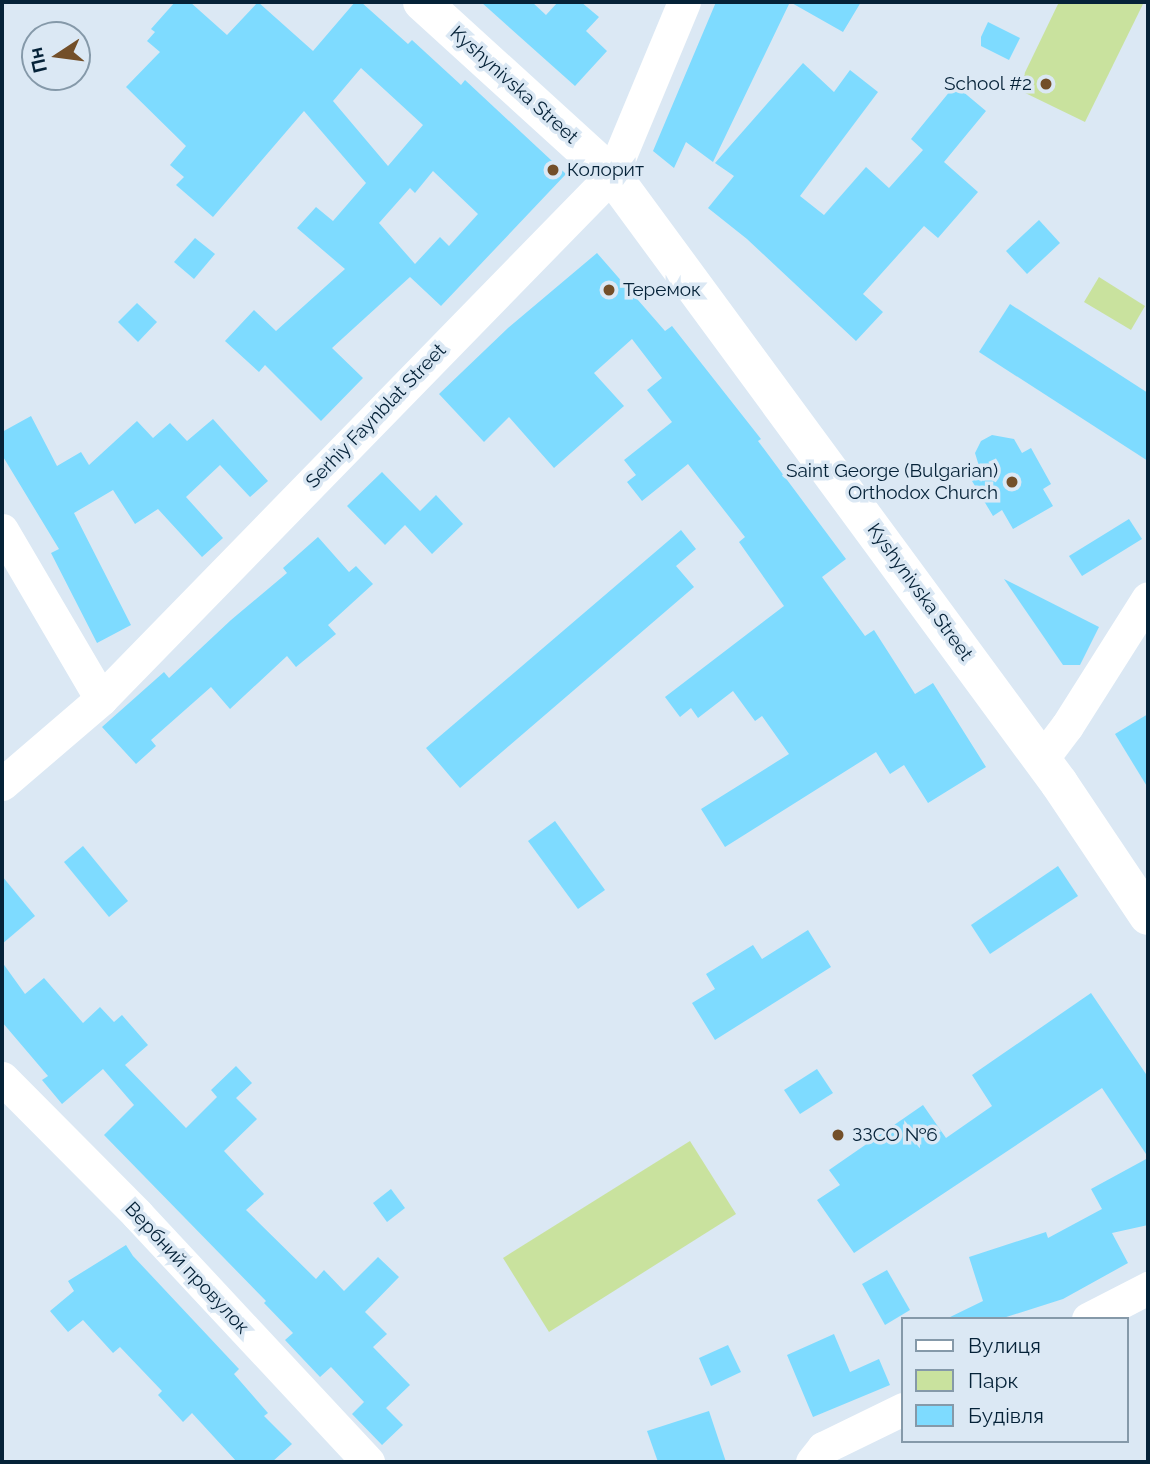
<!DOCTYPE html>
<meta charset="utf-8">
<style>
body{margin:0}
#map{position:relative;width:1150px;height:1464px;overflow:hidden;background:#dbe8f4;font-family:Raleway,sans-serif}
div>[style]{position:absolute}
[style*='--x']{left:calc(var(--x)*1px);top:calc(var(--y)*1px);width:calc(var(--w)*1px);rotate:calc(var(--a)*1deg)}
.green>*{inset:0;background:#c9e29e}
.building>*{inset:0;background:#7edbff}
.minor>*{height:33px;margin:-16.5px;padding:0 16.5px;transform-origin:16.5px;border-radius:16.5px;background:#fff}
.major>*{height:38px;margin:-19px;padding:0 19px;transform-origin:19px;border-radius:19px;background:#fff}
.dots>*{width:19px;height:19px;translate:-50% -50%;box-sizing:border-box;border:4px solid #dbe8f4;border-radius:50%}
span{translate:-50% -50%;white-space:nowrap;text-align:center;line-height:1.15;-webkit-text-stroke:7px #dbe8f4;paint-order:stroke}
.poi-label{font-size:19px;color:#052238}
.right{translate:-100% -50%;text-align:right}
.left{translate:0 -50%;text-align:left}
.street-label{font-size:19px;color:#052238}
.frame{position:absolute;inset:0;border:4px solid #052238;pointer-events:none}
.legend{position:absolute;left:901px;top:1317px;width:228px;height:126px;box-sizing:border-box;background:#dbe8f4;border:2px solid #8599a9;margin:0;padding:9px 12px;list-style:none;font-size:21px;color:#052238}
.legend li{display:flex;align-items:center;gap:14px;height:35px}
.legend b{width:35px;border:2px solid #8599a9}
.north{position:absolute;left:21px;top:21px;width:70px;height:70px;box-sizing:border-box;background:#dbe8f4;border:2px solid #8599a9;border-radius:50%;rotate:257deg;font-size:19px;font-weight:700;line-height:28px;text-align:center;color:#052238}
.north::after{content:'';display:block;margin:auto;width:24px;height:32px;background:#734f29;clip-path:polygon(50% 0,100% 100%,50% 72%,0 100%)}
</style>
<div id="map">
<div class="green">
<div style="clip-path:polygon(1059px 2px,1144px 2px,1085px 122px,1017px 89px)"></div>
<div style="clip-path:polygon(1099px 277px,1145px 306px,1131px 330px,1084px 302px)"></div>
<div style="clip-path:polygon(690px 1141px,736px 1214px,549px 1332px,503px 1258px)"></div>
</div>
<div class="building">
<div style="clip-path:polygon(evenodd,175px 2px,190px 2px,227px 35px,258px 2px,313px 51px,355px 2px,361px 2px,408px 44px,412px 40px,461px 85px,465px 80px,566px 174px,441px 306px,410px 277px,332px 348px,363px 378px,321px 421px,265px 365px,259px 372px,225px 341px,254px 310px,276px 331px,345px 269px,297px 228px,316px 207px,333px 221px,366px 183px,304px 111px,213px 217px,176px 185px,184px 177px,170px 165px,186px 146px,126px 87px,160px 52px,147px 41px,155px 32px,151px 29px,175px 2px,361px 68px,423px 125px,388px 166px,333px 101px,361px 68px,175px 2px,433px 171px,478px 214px,449px 246px,440px 237px,415px 264px,379px 223px,410px 188px,415px 193px,433px 171px)"></div>
<div style="clip-path:polygon(481px 2px,532px 2px,546px 15px,558px 2px,581px 2px,599px 17px,586px 31px,607px 51px,575px 86px)"></div>
<div style="clip-path:polygon(716px 2px,861px 2px,843px 32px,790px 2px,713px 162px,686px 142px,674px 168px,653px 151px)"></div>
<div style="clip-path:polygon(988px 22px,1020px 38px,1009px 60px,981px 46px,981px 37px)"></div>
<div style="clip-path:polygon(803px 63px,834px 92px,850px 70px,878px 92px,800px 196px,824px 215px,866px 167px,889px 188px,923px 150px,911px 139px,955px 85px,986px 111px,944px 162px,978px 192px,938px 238px,924px 226px,863px 294px,883px 312px,856px 341px,747px 239px,708px 208px,734px 176px,715px 163px)"></div>
<div style="clip-path:polygon(1039px 220px,1060px 243px,1027px 274px,1006px 251px)"></div>
<div style="clip-path:polygon(195px 238px,215px 254px,194px 279px,174px 262px)"></div>
<div style="clip-path:polygon(597px 253px,665px 331px,672px 326px,761px 439px,758px 441px,846px 559px,822px 577px,865px 636px,874px 630px,915px 694px,933px 683px,986px 767px,928px 803px,904px 765px,890px 774px,876px 752px,725px 847px,701px 809px,789px 754px,762px 716px,755px 721px,733px 691px,698px 718px,691px 708px,680px 717px,665px 697px,784px 606px,739px 542px,745px 537px,688px 464px,642px 501px,627px 482px,636px 475px,624px 460px,672px 422px,647px 390px,662px 378px,632px 339px,594px 373px,624px 406px,554px 468px,509px 417px,484px 442px,439px 394px,508px 328px)"></div>
<div style="clip-path:polygon(137px 303px,157px 322px,138px 342px,118px 322px)"></div>
<div style="clip-path:polygon(1010px 304px,1148px 393px,1148px 461px,979px 352px)"></div>
<div style="clip-path:polygon(31px 416px,57px 466px,81px 452px,89px 465px,137px 421px,153px 438px,170px 423px,187px 441px,213px 419px,268px 481px,250px 497px,220px 465px,186px 497px,223px 538px,202px 557px,158px 509px,135px 524px,113px 490px,74px 513px,131px 625px,97px 643px,51px 553px,59px 549px,2px 455px,2px 432px)"></div>
<div style="clip-path:polygon(992px 435px,1014px 439px,1022px 453px,1031px 448px,1051px 484px,1043px 489px,1053px 506px,1013px 529px,1002px 510px,993px 516px,972px 481px,982px 476px,975px 453px,981px 441px)"></div>
<div style="clip-path:polygon(382px 472px,420px 511px,436px 495px,463px 524px,432px 554px,405px 525px,385px 545px,347px 506px)"></div>
<div style="clip-path:polygon(1129px 519px,1142px 539px,1082px 576px,1069px 556px)"></div>
<div style="clip-path:polygon(681px 530px,696px 549px,676px 566px,694px 587px,460px 788px,426px 748px)"></div>
<div style="clip-path:polygon(318px 537px,349px 572px,356px 566px,373px 584px,328px 625px,336px 634px,296px 667px,287px 656px,230px 709px,211px 687px,151px 740px,156px 746px,136px 764px,102px 727px,164px 672px,169px 678px,231px 620px,287px 573px,283px 568px)"></div>
<div style="clip-path:polygon(1004px 579px,1099px 627px,1080px 665px,1063px 665px)"></div>
<div style="clip-path:polygon(1148px 714px,1148px 788px,1115px 734px)"></div>
<div style="clip-path:polygon(555px 821px,605px 890px,578px 909px,528px 841px)"></div>
<div style="clip-path:polygon(83px 846px,128px 901px,109px 917px,64px 862px)"></div>
<div style="clip-path:polygon(1058px 866px,1078px 896px,990px 954px,971px 925px)"></div>
<div style="clip-path:polygon(2px 876px,35px 916px,2px 944px)"></div>
<div style="clip-path:polygon(808px 930px,831px 967px,715px 1040px,692px 1003px,715px 989px,706px 974px,753px 945px,762px 959px)"></div>
<div style="clip-path:polygon(2px 962px,25px 994px,44px 978px,83px 1023px,100px 1007px,114px 1022px,122px 1015px,148px 1045px,125px 1065px,186px 1128px,217px 1097px,211px 1090px,236px 1066px,252px 1083px,236px 1098px,257px 1119px,224px 1151px,264px 1194px,246px 1210px,316px 1279px,324px 1270px,344px 1291px,378px 1257px,399px 1277px,365px 1312px,387px 1334px,373px 1347px,410px 1385px,386px 1408px,403px 1425px,382px 1445px,352px 1414px,364px 1402px,331px 1367px,320px 1377px,285px 1340px,293px 1333px,264px 1303px,266px 1301px,104px 1135px,134px 1105px,103px 1069px,62px 1104px,42px 1080px,48px 1076px,2px 1022px)"></div>
<div style="clip-path:polygon(1091px 993px,1148px 1077px,1148px 1157px,1102px 1088px,854px 1253px,817px 1200px,840px 1185px,829px 1170px,923px 1105px,946px 1138px,992px 1106px,972px 1075px)"></div>
<div style="clip-path:polygon(817px 1069px,833px 1093px,800px 1114px,784px 1090px)"></div>
<div style="clip-path:polygon(1148px 1158px,1148px 1225px,1112px 1233px,1128px 1263px,1063px 1299px,1000px 1319px,946px 1319px,983px 1301px,969px 1257px,1046px 1232px,1048px 1238px,1102px 1209px,1091px 1189px)"></div>
<div style="clip-path:polygon(391px 1189px,405px 1208px,387px 1222px,373px 1203px)"></div>
<div style="clip-path:polygon(126px 1245px,133px 1256px,239px 1369px,234px 1374px,268px 1413px,264px 1416px,292px 1444px,272px 1462px,237px 1462px,192px 1413px,183px 1422px,158px 1395px,162px 1391px,120px 1347px,113px 1353px,83px 1320px,68px 1332px,50px 1311px,74px 1291px,68px 1281px)"></div>
<div style="clip-path:polygon(887px 1270px,910px 1310px,885px 1325px,862px 1284px)"></div>
<div style="clip-path:polygon(834px 1334px,850px 1372px,879px 1359px,890px 1385px,813px 1417px,787px 1355px)"></div>
<div style="clip-path:polygon(728px 1345px,741px 1372px,711px 1386px,699px 1358px)"></div>
<div style="clip-path:polygon(709px 1411px,726px 1462px,658px 1462px,647px 1431px)"></div>
</div>
<div class="minor">
<div style="--x:2;--y:530;--w:196;--a:59.6"></div>
<div style="--x:1042;--y:759;--w:41;--a:-52.9"></div>
<div style="--x:1067;--y:726;--w:151;--a:-57.7"></div>
<div style="--x:2;--y:784;--w:130;--a:-40.6"></div>
<div style="--x:101;--y:699;--w:732;--a:-45.72"></div>
<div style="--x:612;--y:175;--w:187;--a:-67.4"></div>
<div style="--x:2;--y:1078;--w:192;--a:45.2"></div>
<div style="--x:137;--y:1214;--w:339;--a:47"></div>
<div style="--x:1088;--y:1319;--w:68;--a:-27.3"></div>
<div style="--x:812;--y:1462;--w:18;--a:-52"></div>
<div style="--x:823;--y:1448;--w:89;--a:-26"></div>
</div>
<div class="major">
<div style="--x:422;--y:2;--w:257;--a:42.3"></div>
<div style="--x:612;--y:175;--w:755;--a:53.68"></div>
<div style="--x:1059;--y:783;--w:160;--a:56.2"></div>
</div>
<div class="dots">
<div style="left:1046px;top:84px;background:#734f29"></div>
<div style="left:553px;top:170px;background:#734f29"></div>
<div style="left:609px;top:290px;background:#734f29"></div>
<div style="left:1012px;top:482px;background:#734f29"></div>
<div style="left:838px;top:1135px;background:#734f29"></div>
</div>
<div class="poi-label">
<span class="right" style="left:1032px;top:84px">School #2</span>
<span class="left" style="left:567px;top:170px">Колорит</span>
<span class="left" style="left:623px;top:290px">Теремок</span>
<span class="right" style="left:998px;top:482px">Saint George (Bulgarian)<br>Orthodox Church</span>
<span class="left" style="left:852px;top:1135px">ЗЗСО №6</span>
</div>
<div class="street-label">
<span style="left:514px;top:85px;rotate:42deg">Kyshynivska Street</span>
<span style="left:376px;top:416px;rotate:-46deg">Serhiy Faynblat Street</span>
<span style="left:920px;top:592px;rotate:54deg">Kyshynivska Street</span>
<span style="left:187px;top:1268px;rotate:47deg">Вербний провулок</span>
</div>
<div class="frame"></div>
<ul class="legend">
<li><b style="height:9px;background:#fff"></b>Вулиця</li>
<li><b style="height:19px;background:#c9e29e"></b>Парк</li>
<li><b style="height:19px;background:#7edbff"></b>Будівля</li>
</ul>
<div class="north">Пн</div>
</div>
